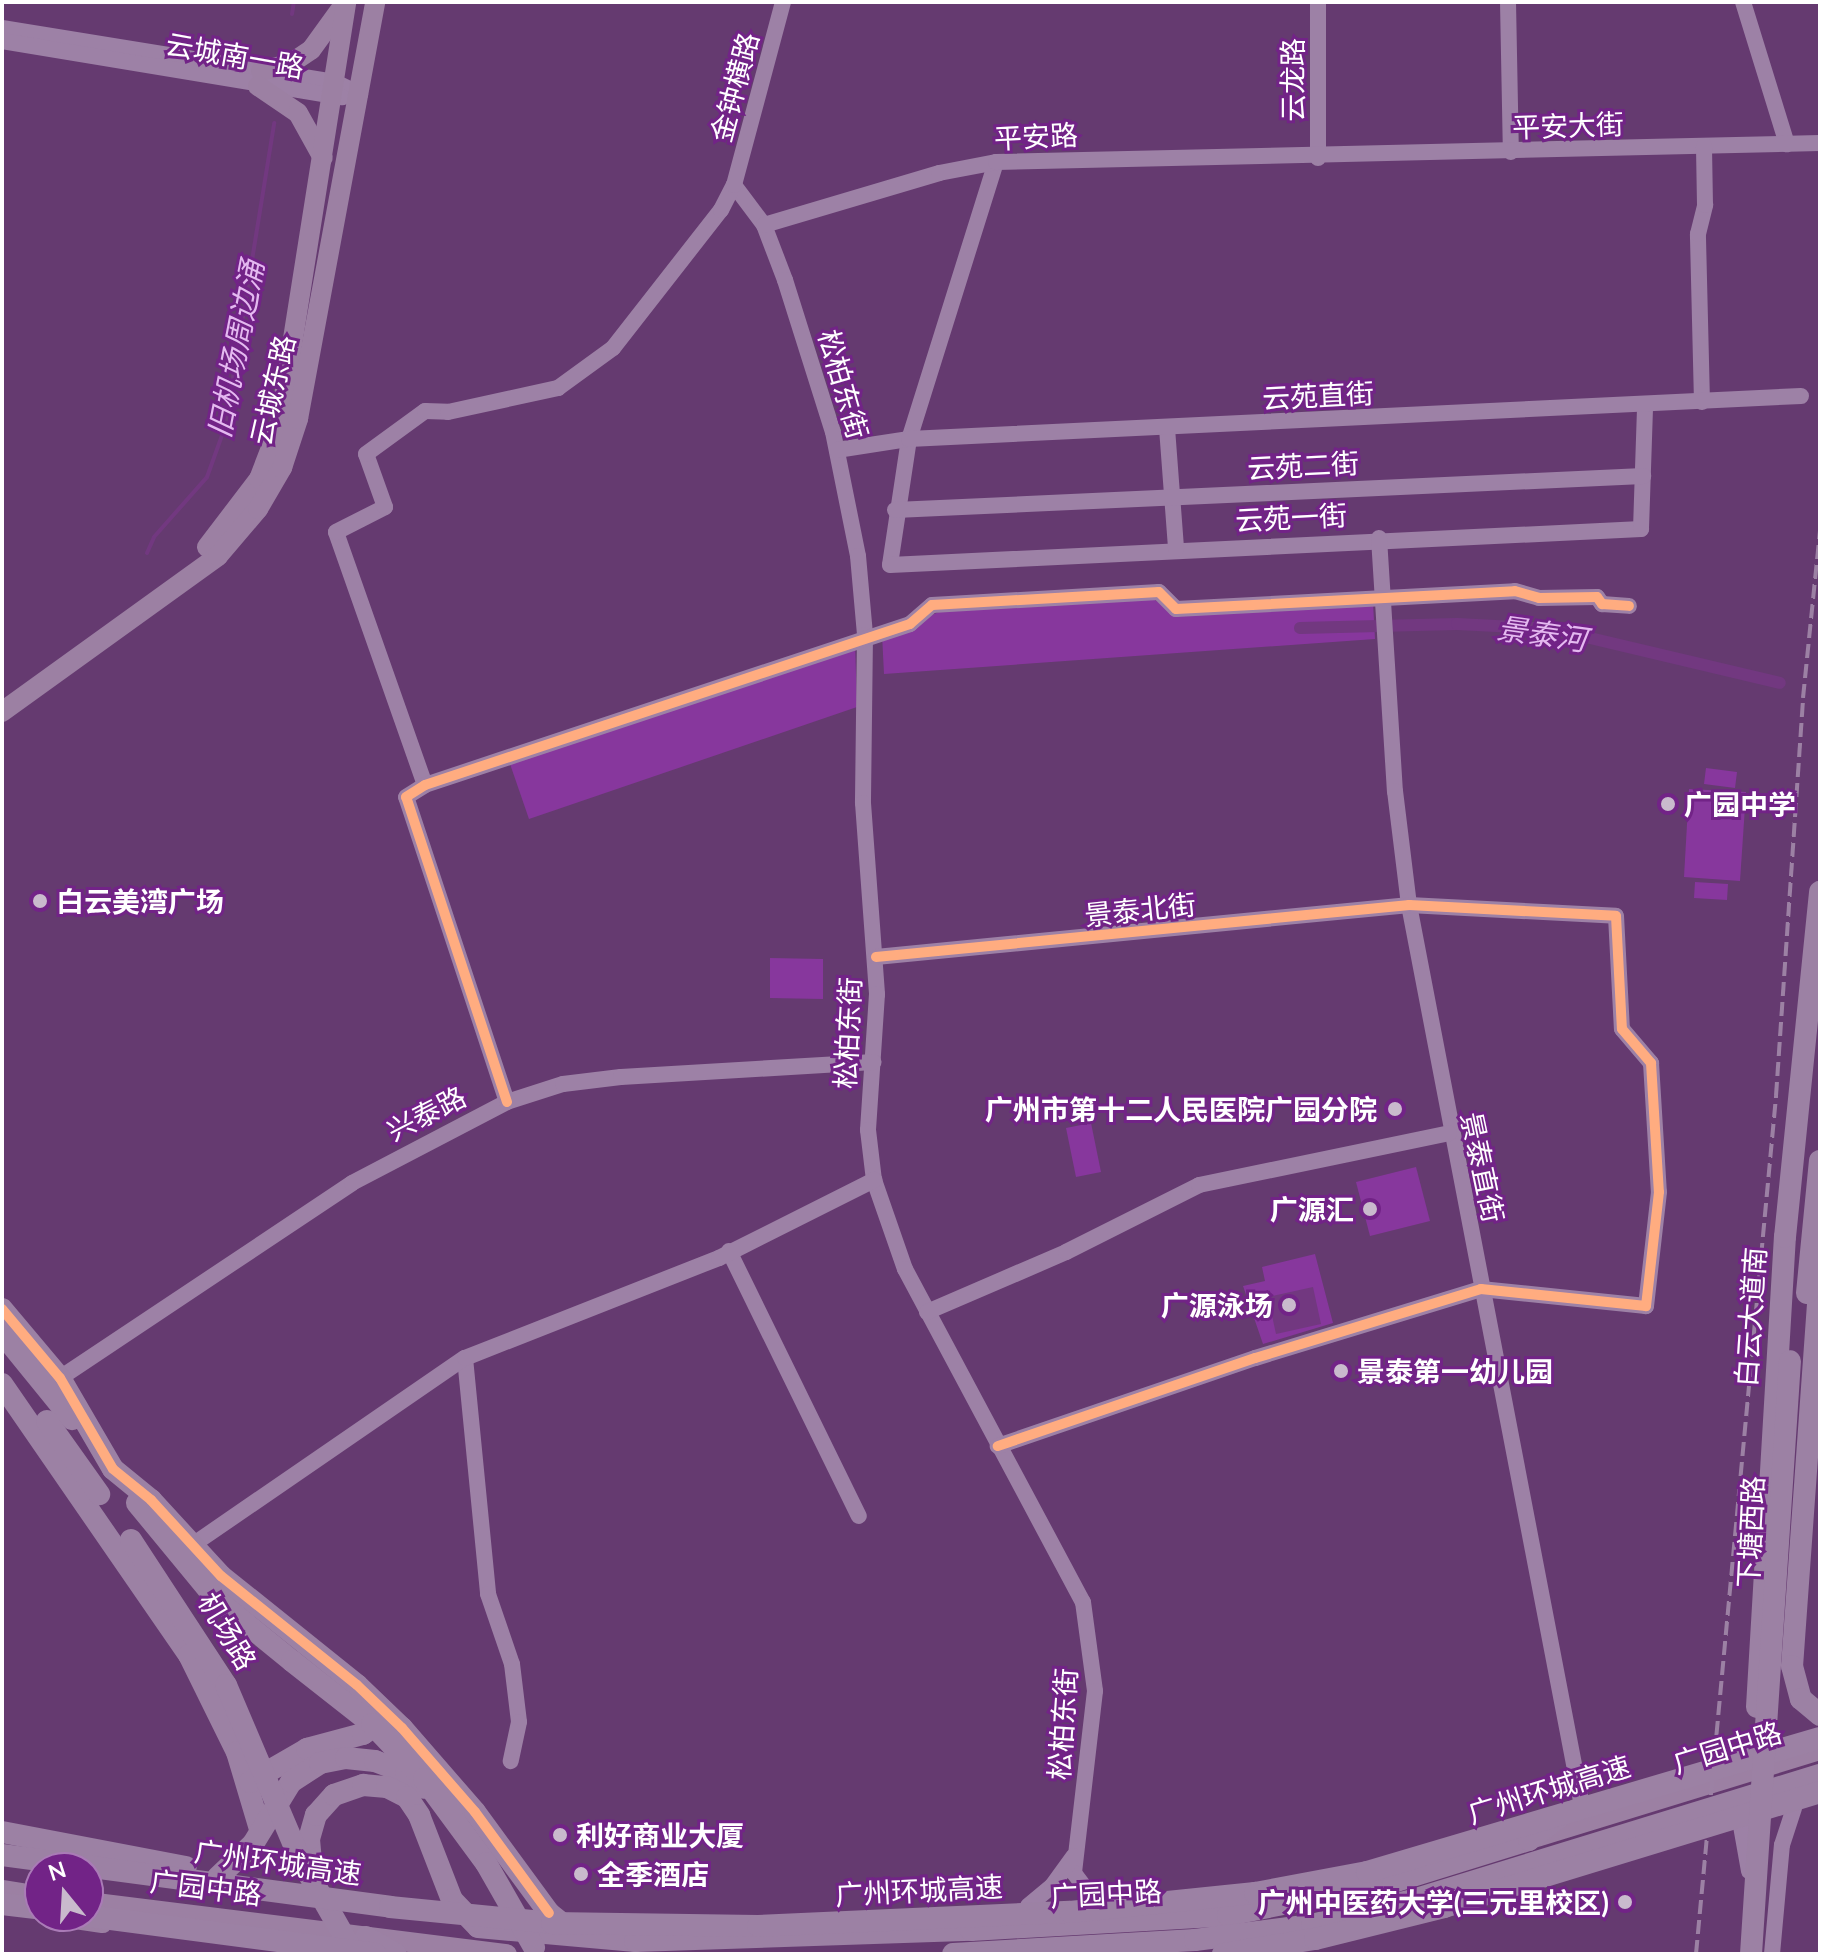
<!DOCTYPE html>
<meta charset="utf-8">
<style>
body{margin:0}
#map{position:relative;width:1822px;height:1956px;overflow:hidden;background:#653a70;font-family:Lato,"Noto Sans SC",sans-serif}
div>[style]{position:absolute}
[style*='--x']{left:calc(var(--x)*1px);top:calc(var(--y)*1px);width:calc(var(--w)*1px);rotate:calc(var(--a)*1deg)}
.green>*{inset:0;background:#87379d}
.water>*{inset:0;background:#723880}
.stream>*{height:4px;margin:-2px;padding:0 2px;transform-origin:2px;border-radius:2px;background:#723880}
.canal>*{height:12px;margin:-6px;padding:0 6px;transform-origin:6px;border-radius:6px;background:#723880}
.minor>*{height:16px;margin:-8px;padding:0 8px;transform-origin:8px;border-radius:8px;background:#9d81a6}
.major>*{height:20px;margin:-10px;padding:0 10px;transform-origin:10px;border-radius:10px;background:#9c80a3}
.highway>*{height:22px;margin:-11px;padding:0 11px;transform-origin:11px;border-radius:11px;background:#9c81a4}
.rail>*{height:4px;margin-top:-2px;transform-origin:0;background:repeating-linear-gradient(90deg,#9c81a4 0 14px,transparent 0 20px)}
.highway-bridge>*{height:22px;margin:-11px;padding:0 11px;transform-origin:11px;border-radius:11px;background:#9c81a4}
.cycleway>*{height:10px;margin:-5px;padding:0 5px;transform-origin:5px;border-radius:5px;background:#ffac80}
.dots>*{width:22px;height:22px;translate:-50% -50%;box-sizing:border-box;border:4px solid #722387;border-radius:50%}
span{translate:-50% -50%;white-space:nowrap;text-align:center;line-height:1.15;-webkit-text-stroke:6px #722387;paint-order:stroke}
.street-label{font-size:28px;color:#fff}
.poi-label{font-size:28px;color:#fff;font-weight:700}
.left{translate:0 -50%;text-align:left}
.right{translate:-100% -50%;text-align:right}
.water-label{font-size:30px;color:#e4b9f0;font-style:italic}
.frame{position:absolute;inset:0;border:4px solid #fff;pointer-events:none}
.north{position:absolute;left:24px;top:1852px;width:80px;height:80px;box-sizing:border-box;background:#722387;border:2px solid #aa7bb7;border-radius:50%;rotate:342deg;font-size:22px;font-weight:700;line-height:32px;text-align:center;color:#fff}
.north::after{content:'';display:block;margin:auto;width:28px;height:36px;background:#c9bacd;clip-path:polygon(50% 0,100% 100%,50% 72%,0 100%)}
</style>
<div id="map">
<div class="green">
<div style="clip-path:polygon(1153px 599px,1176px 612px,1373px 603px,1375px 639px,884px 674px,882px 634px,947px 609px)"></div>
<div style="clip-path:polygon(855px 643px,857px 707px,529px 819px,509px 761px)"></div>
<div style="clip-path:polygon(1706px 768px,1737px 772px,1735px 788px,1704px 784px)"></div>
<div style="clip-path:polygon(1689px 789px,1746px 792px,1740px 881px,1684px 877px)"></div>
<div style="clip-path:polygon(1695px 882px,1728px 884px,1727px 900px,1694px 898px)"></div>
<div style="clip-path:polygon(770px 958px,823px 959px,823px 999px,770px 998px)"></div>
<div style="clip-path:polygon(1091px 1123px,1101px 1172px,1076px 1177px,1066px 1128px)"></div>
<div style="clip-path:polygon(1416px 1167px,1430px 1221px,1370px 1236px,1356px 1182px)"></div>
<div style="clip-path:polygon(1315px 1254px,1333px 1323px,1263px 1344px,1243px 1286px,1265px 1281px,1262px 1267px)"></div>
</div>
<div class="water">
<div style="clip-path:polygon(1313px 1287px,1321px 1324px,1276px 1334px,1268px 1297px)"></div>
</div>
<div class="stream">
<div style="--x:292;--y:14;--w:12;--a:-81"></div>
<div style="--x:147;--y:553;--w:17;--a:-66"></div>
<div style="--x:154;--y:537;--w:80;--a:-48.5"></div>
<div style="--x:207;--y:477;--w:53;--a:-70.2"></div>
<div style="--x:225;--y:427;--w:308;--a:-80.8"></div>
</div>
<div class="canal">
<div style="--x:1300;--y:628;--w:157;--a:-1.5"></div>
<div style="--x:1457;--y:624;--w:95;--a:3"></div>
<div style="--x:1552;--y:629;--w:234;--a:13.3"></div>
</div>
<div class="minor">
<div style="--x:1318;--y:2;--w:156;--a:90"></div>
<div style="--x:1508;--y:2;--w:150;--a:88.9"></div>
<div style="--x:1743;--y:2;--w:149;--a:72.8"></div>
<div style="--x:2;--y:28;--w:337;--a:9.2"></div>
<div style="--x:335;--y:82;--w:28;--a:26"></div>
<div style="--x:2;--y:41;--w:345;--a:9.4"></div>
<div style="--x:996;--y:162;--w:290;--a:107.4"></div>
<div style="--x:909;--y:439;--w:127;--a:98.6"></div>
<div style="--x:890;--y:565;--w:752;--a:-2.74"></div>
<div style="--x:1641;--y:529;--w:123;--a:-88.1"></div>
<div style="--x:734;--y:185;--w:50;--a:53.1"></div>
<div style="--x:764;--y:225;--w:59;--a:69.1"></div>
<div style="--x:785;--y:280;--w:159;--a:72.5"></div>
<div style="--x:833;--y:432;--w:126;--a:78.6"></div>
<div style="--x:858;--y:556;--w:79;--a:84.9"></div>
<div style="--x:865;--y:635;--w:168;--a:90.7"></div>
<div style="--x:863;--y:803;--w:192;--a:85.8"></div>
<div style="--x:877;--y:994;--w:136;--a:93.8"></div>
<div style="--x:868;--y:1130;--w:50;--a:83.2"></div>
<div style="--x:874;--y:1180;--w:94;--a:70.8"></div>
<div style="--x:905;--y:1269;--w:378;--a:61.9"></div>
<div style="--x:1083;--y:1602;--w:90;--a:82.3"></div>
<div style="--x:1095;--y:1691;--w:183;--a:96.6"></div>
<div style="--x:1074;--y:1873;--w:36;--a:53"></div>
<div style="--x:764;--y:225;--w:183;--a:-16.5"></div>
<div style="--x:939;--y:173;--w:58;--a:-10.9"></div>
<div style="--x:996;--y:162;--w:824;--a:-1.32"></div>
<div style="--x:1702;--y:402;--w:168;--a:-91.4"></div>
<div style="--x:1698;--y:234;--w:30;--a:-76"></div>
<div style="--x:1705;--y:205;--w:59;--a:-91"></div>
<div style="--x:1167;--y:428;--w:121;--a:85.7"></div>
<div style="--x:837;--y:450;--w:73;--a:-8.7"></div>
<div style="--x:909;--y:439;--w:893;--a:-2.76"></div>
<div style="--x:895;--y:510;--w:749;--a:-2.6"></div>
<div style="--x:1379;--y:538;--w:254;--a:86.4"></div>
<div style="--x:1395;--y:791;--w:115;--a:83"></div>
<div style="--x:1409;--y:905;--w:912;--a:79.13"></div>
<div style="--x:425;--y:785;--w:268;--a:-109.4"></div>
<div style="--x:336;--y:532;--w:55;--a:-27"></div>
<div style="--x:385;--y:507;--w:56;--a:-109.7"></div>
<div style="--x:366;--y:454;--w:73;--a:-36.1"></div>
<div style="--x:425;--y:411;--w:23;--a:2"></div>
<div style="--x:448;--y:412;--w:113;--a:-12.3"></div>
<div style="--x:558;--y:388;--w:68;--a:-36"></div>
<div style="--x:613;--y:348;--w:175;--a:-52"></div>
<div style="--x:721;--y:210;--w:28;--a:-63"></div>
<div style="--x:734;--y:185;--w:189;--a:-75"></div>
<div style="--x:876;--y:957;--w:536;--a:-5.57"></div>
<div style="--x:1409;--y:905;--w:207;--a:3"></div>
<div style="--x:1616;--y:916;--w:113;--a:87"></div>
<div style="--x:1622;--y:1029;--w:45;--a:49.5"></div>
<div style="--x:1651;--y:1063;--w:129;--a:86.5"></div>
<div style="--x:1659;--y:1192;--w:115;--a:96.5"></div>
<div style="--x:1646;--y:1306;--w:166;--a:-174.1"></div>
<div style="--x:1481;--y:1289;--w:236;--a:163"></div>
<div style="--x:1255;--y:1358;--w:272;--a:161.1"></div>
<div style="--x:507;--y:1102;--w:321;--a:-108.3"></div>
<div style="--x:406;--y:797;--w:22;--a:-32"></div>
<div style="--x:425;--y:785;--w:511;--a:-18.36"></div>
<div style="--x:910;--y:624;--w:29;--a:-41"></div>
<div style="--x:932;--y:605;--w:227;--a:-3.3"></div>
<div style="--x:1159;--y:592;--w:24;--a:45"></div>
<div style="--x:1176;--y:609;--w:339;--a:-3"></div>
<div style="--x:1515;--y:591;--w:25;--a:16"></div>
<div style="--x:1539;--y:598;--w:58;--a:-1"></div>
<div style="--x:1597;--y:597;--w:9;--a:54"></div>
<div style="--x:1602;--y:604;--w:27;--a:4"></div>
<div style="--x:729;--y:1251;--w:295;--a:63.9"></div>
<div style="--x:927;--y:1312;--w:151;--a:-23.3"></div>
<div style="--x:1066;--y:1252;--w:149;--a:-26.7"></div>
<div style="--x:1199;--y:1185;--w:255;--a:-11.7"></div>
<div style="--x:465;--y:1358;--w:237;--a:84.4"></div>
<div style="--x:488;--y:1594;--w:74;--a:71.1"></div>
<div style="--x:512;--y:1664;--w:58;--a:83.1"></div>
<div style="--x:519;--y:1722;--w:40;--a:102"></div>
<div style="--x:60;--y:1378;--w:351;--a:-33.7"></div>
<div style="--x:352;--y:1183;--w:175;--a:-27.6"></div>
<div style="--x:507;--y:1102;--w:59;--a:-17.8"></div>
<div style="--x:563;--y:1084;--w:58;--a:-6.9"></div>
<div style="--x:621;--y:1077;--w:253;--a:-3.4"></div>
<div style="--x:191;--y:1546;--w:332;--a:-34.5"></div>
<div style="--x:465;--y:1358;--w:273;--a:-21.5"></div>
<div style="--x:719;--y:1258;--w:174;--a:-26.7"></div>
<div style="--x:1741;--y:1826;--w:46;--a:79.9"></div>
<div style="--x:1028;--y:1906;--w:31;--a:-40"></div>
<div style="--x:1052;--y:1886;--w:37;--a:-54"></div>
<div style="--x:1772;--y:1954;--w:109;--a:-84.8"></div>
<div style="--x:1782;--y:1845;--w:39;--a:-72"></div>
</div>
<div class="major">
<div style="--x:261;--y:71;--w:30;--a:-14"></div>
<div style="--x:290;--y:64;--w:25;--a:-34"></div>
<div style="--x:311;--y:50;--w:49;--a:-54.1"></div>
<div style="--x:258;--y:86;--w:48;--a:34"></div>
<div style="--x:298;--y:113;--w:51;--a:60.9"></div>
<div style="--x:207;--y:547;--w:86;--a:-52.6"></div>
<div style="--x:259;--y:479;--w:56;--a:-69"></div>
<div style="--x:279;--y:427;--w:430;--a:-81"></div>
<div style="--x:2;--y:712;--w:266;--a:-35.8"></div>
<div style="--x:218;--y:556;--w:62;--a:-49.6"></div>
<div style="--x:258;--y:509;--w:48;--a:-59.7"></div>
<div style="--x:282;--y:468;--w:52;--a:-71.9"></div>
<div style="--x:298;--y:419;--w:424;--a:-79.5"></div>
<div style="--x:1537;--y:1837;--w:296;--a:-17.1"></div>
<div style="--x:2;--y:1890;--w:38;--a:9"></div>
<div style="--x:88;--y:1902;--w:422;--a:7.1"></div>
<div style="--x:55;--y:1916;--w:48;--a:8.5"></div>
</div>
<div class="highway">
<div style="--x:1820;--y:1276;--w:391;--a:94.1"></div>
<div style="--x:1792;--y:1666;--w:34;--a:75"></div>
<div style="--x:1801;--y:1699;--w:25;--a:40"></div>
<div style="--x:1807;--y:1293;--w:133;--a:-84.4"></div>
<div style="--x:2;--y:1309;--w:90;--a:50"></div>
<div style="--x:60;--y:1378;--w:105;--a:59.8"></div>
<div style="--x:113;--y:1469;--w:49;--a:39.2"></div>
<div style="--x:151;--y:1500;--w:103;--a:47.4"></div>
<div style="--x:221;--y:1576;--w:174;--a:38.7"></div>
<div style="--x:357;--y:1685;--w:62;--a:43.7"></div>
<div style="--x:402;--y:1728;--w:111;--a:49"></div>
<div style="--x:475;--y:1812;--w:125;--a:53.8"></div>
<div style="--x:549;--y:1913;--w:26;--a:39"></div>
<div style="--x:2;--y:1333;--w:111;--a:50.9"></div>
<div style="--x:2;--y:1384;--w:329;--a:55.4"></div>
<div style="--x:189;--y:1655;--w:108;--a:63.7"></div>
<div style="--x:237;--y:1752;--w:80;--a:73.4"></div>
<div style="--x:47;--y:1421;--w:90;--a:54.5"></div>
<div style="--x:137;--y:1503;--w:126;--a:50.5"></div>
<div style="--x:217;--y:1600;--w:97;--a:39.1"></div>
<div style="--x:1757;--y:1707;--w:471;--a:-86.6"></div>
<div style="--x:1785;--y:1237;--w:347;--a:-84.2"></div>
<div style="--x:250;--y:1782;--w:66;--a:-30.1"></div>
<div style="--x:307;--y:1749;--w:58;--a:-15"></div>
<div style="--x:363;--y:1734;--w:29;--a:-34"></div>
<div style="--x:218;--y:1877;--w:48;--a:-43.3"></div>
<div style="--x:253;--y:1844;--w:73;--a:-58.5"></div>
<div style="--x:291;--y:1782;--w:35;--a:-33"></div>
<div style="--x:320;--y:1763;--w:26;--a:-11"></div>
<div style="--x:346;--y:1758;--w:29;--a:6"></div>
<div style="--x:375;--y:1761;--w:33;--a:21"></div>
<div style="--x:406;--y:1773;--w:23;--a:40"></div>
<div style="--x:313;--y:1884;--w:45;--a:-95.1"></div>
<div style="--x:309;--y:1839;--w:25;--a:-74"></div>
<div style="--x:316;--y:1815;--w:27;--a:-48"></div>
<div style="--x:334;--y:1795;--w:31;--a:-19"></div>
<div style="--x:363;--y:1785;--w:24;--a:5"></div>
<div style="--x:387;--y:1787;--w:22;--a:27"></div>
<div style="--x:407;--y:1797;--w:22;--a:56"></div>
<div style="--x:419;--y:1815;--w:91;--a:68.8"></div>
<div style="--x:452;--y:1900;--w:37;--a:46"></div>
<div style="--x:478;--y:1927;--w:158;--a:5.1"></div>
<div style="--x:635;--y:1941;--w:336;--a:-1.9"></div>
<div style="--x:971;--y:1930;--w:257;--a:-3.3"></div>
<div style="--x:1228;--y:1915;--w:168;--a:-11.3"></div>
<div style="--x:1393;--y:1882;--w:142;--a:-17.2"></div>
<div style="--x:1529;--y:1840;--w:41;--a:-37.1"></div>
<div style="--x:2;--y:1904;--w:38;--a:7"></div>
<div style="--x:366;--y:1937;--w:34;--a:30"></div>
<div style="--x:953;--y:1954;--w:242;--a:-3.3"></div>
<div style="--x:1195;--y:1940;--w:118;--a:-7.3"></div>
<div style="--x:1312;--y:1925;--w:104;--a:-13.9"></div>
<div style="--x:1413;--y:1900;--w:426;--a:-17.1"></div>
</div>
<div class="rail">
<div style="--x:1696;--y:1954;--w:862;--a:-84.67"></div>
<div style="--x:1776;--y:1096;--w:399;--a:-86.1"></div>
<div style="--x:1803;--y:698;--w:168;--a:-84.2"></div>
</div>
<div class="highway-bridge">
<div style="--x:131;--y:1540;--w:173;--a:56.8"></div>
<div style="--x:226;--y:1685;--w:187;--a:67"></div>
<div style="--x:299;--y:1857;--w:112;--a:60.4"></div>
<div style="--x:292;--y:1661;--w:102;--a:38.2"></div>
<div style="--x:372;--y:1724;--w:76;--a:46.6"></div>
<div style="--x:424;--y:1779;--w:104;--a:53.6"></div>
<div style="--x:486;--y:1863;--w:97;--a:60.3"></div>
<div style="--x:2;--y:1832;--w:187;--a:10.8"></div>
<div style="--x:2;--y:1855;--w:391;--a:7.6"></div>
<div style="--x:390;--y:1907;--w:163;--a:5.6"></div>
<div style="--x:552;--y:1923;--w:206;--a:0.8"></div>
<div style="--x:758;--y:1926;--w:312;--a:-2.6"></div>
<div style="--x:1070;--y:1912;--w:186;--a:-5.9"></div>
<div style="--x:1255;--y:1893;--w:114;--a:-10.6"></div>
<div style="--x:1367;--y:1872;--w:472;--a:-16.5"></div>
<div style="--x:88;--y:1916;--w:290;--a:7.5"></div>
<div style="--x:1223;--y:1954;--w:93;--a:-9.3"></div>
<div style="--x:1315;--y:1939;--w:133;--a:-13.9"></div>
<div style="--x:1444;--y:1907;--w:393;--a:-17"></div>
<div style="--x:1751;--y:1954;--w:594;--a:-86.24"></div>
</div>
<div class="cycleway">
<div style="--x:876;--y:957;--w:536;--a:-5.57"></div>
<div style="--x:1409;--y:905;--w:207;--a:3"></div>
<div style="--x:1616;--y:916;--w:113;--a:87"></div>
<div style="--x:1622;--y:1029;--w:45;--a:49.5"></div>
<div style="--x:1651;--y:1063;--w:129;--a:86.5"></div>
<div style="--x:1659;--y:1192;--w:115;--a:96.5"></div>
<div style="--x:1646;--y:1306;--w:166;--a:-174.1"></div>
<div style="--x:1481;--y:1289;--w:236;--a:163"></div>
<div style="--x:1255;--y:1358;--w:272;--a:161.1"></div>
<div style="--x:507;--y:1102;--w:321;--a:-108.3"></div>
<div style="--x:406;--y:797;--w:22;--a:-32"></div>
<div style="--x:425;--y:785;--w:511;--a:-18.36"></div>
<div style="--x:910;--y:624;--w:29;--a:-41"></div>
<div style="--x:932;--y:605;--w:227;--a:-3.3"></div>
<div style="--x:1159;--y:592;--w:24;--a:45"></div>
<div style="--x:1176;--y:609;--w:339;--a:-3"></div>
<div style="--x:1515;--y:591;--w:25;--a:16"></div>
<div style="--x:1539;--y:598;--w:58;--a:-1"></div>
<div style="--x:1597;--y:597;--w:9;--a:54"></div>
<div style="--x:1602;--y:604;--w:27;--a:4"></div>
<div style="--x:2;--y:1309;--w:90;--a:50"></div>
<div style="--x:60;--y:1378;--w:105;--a:59.8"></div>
<div style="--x:113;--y:1469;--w:49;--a:39.2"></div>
<div style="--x:151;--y:1500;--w:103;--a:47.4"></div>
<div style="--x:221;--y:1576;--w:174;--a:38.7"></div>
<div style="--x:357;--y:1685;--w:62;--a:43.7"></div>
<div style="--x:402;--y:1728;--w:111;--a:49"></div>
<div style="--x:475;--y:1812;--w:125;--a:53.8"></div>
</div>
<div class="dots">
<div style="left:1668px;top:804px;background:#c9bacd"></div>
<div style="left:40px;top:901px;background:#c9bacd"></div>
<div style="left:1395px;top:1109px;background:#c9bacd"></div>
<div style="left:1370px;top:1209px;background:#c9bacd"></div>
<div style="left:1289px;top:1305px;background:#c9bacd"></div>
<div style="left:1341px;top:1371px;background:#c9bacd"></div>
<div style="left:560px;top:1835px;background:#c9bacd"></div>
<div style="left:581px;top:1874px;background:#c9bacd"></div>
<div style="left:1625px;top:1902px;background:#c9bacd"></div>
</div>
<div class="street-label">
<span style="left:235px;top:55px;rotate:10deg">云城南一路</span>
<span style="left:1292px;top:80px;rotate:-90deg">云龙路</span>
<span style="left:734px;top:87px;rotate:-75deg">金钟横路</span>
<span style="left:1568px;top:125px;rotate:-2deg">平安大街</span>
<span style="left:1036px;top:136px;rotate:-3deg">平安路</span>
<span style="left:844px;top:384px;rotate:74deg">松柏东街</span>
<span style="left:272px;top:390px;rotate:-77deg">云城东路</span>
<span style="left:1318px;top:395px;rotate:-3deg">云苑直街</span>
<span style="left:1303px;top:465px;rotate:-3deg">云苑二街</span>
<span style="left:1291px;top:517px;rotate:-3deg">云苑一街</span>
<span style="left:1140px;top:909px;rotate:-6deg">景泰北街</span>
<span style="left:847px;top:1033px;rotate:-87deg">松柏东街</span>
<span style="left:426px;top:1113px;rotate:-27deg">兴泰路</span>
<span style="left:1483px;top:1167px;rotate:78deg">景泰直街</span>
<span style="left:1750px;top:1317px;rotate:-86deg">白云大道南</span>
<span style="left:1750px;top:1532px;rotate:-87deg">下塘西路</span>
<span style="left:228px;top:1631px;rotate:59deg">机场路</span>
<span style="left:1062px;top:1724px;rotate:-86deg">松柏东街</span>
<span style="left:1727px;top:1747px;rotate:-17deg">广园中路</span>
<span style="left:1549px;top:1789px;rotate:-17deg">广州环城高速</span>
<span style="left:278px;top:1862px;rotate:8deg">广州环城高速</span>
<span style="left:206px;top:1887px;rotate:7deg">广园中路</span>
<span style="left:919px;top:1890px;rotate:-3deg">广州环城高速</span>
<span style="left:1106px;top:1893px;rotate:-3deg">广园中路</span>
</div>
<div class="poi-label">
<span class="left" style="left:1684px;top:804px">广园中学</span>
<span class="left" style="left:56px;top:901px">白云美湾广场</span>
<span class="right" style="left:1377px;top:1109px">广州市第十二人民医院广园分院</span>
<span class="right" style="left:1354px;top:1209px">广源汇</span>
<span class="right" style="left:1273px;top:1305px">广源泳场</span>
<span class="left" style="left:1357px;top:1371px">景泰第一幼儿园</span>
<span class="left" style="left:576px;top:1835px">利好商业大厦</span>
<span class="left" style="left:597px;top:1874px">全季酒店</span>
<span class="right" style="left:1609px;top:1902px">广州中医药大学(三元里校区)</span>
</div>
<div class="water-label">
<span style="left:235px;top:349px;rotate:-79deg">旧机场周边涌</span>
<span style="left:1542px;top:633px;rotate:8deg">景泰河</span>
</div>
<div class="frame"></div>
<div class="north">N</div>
</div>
